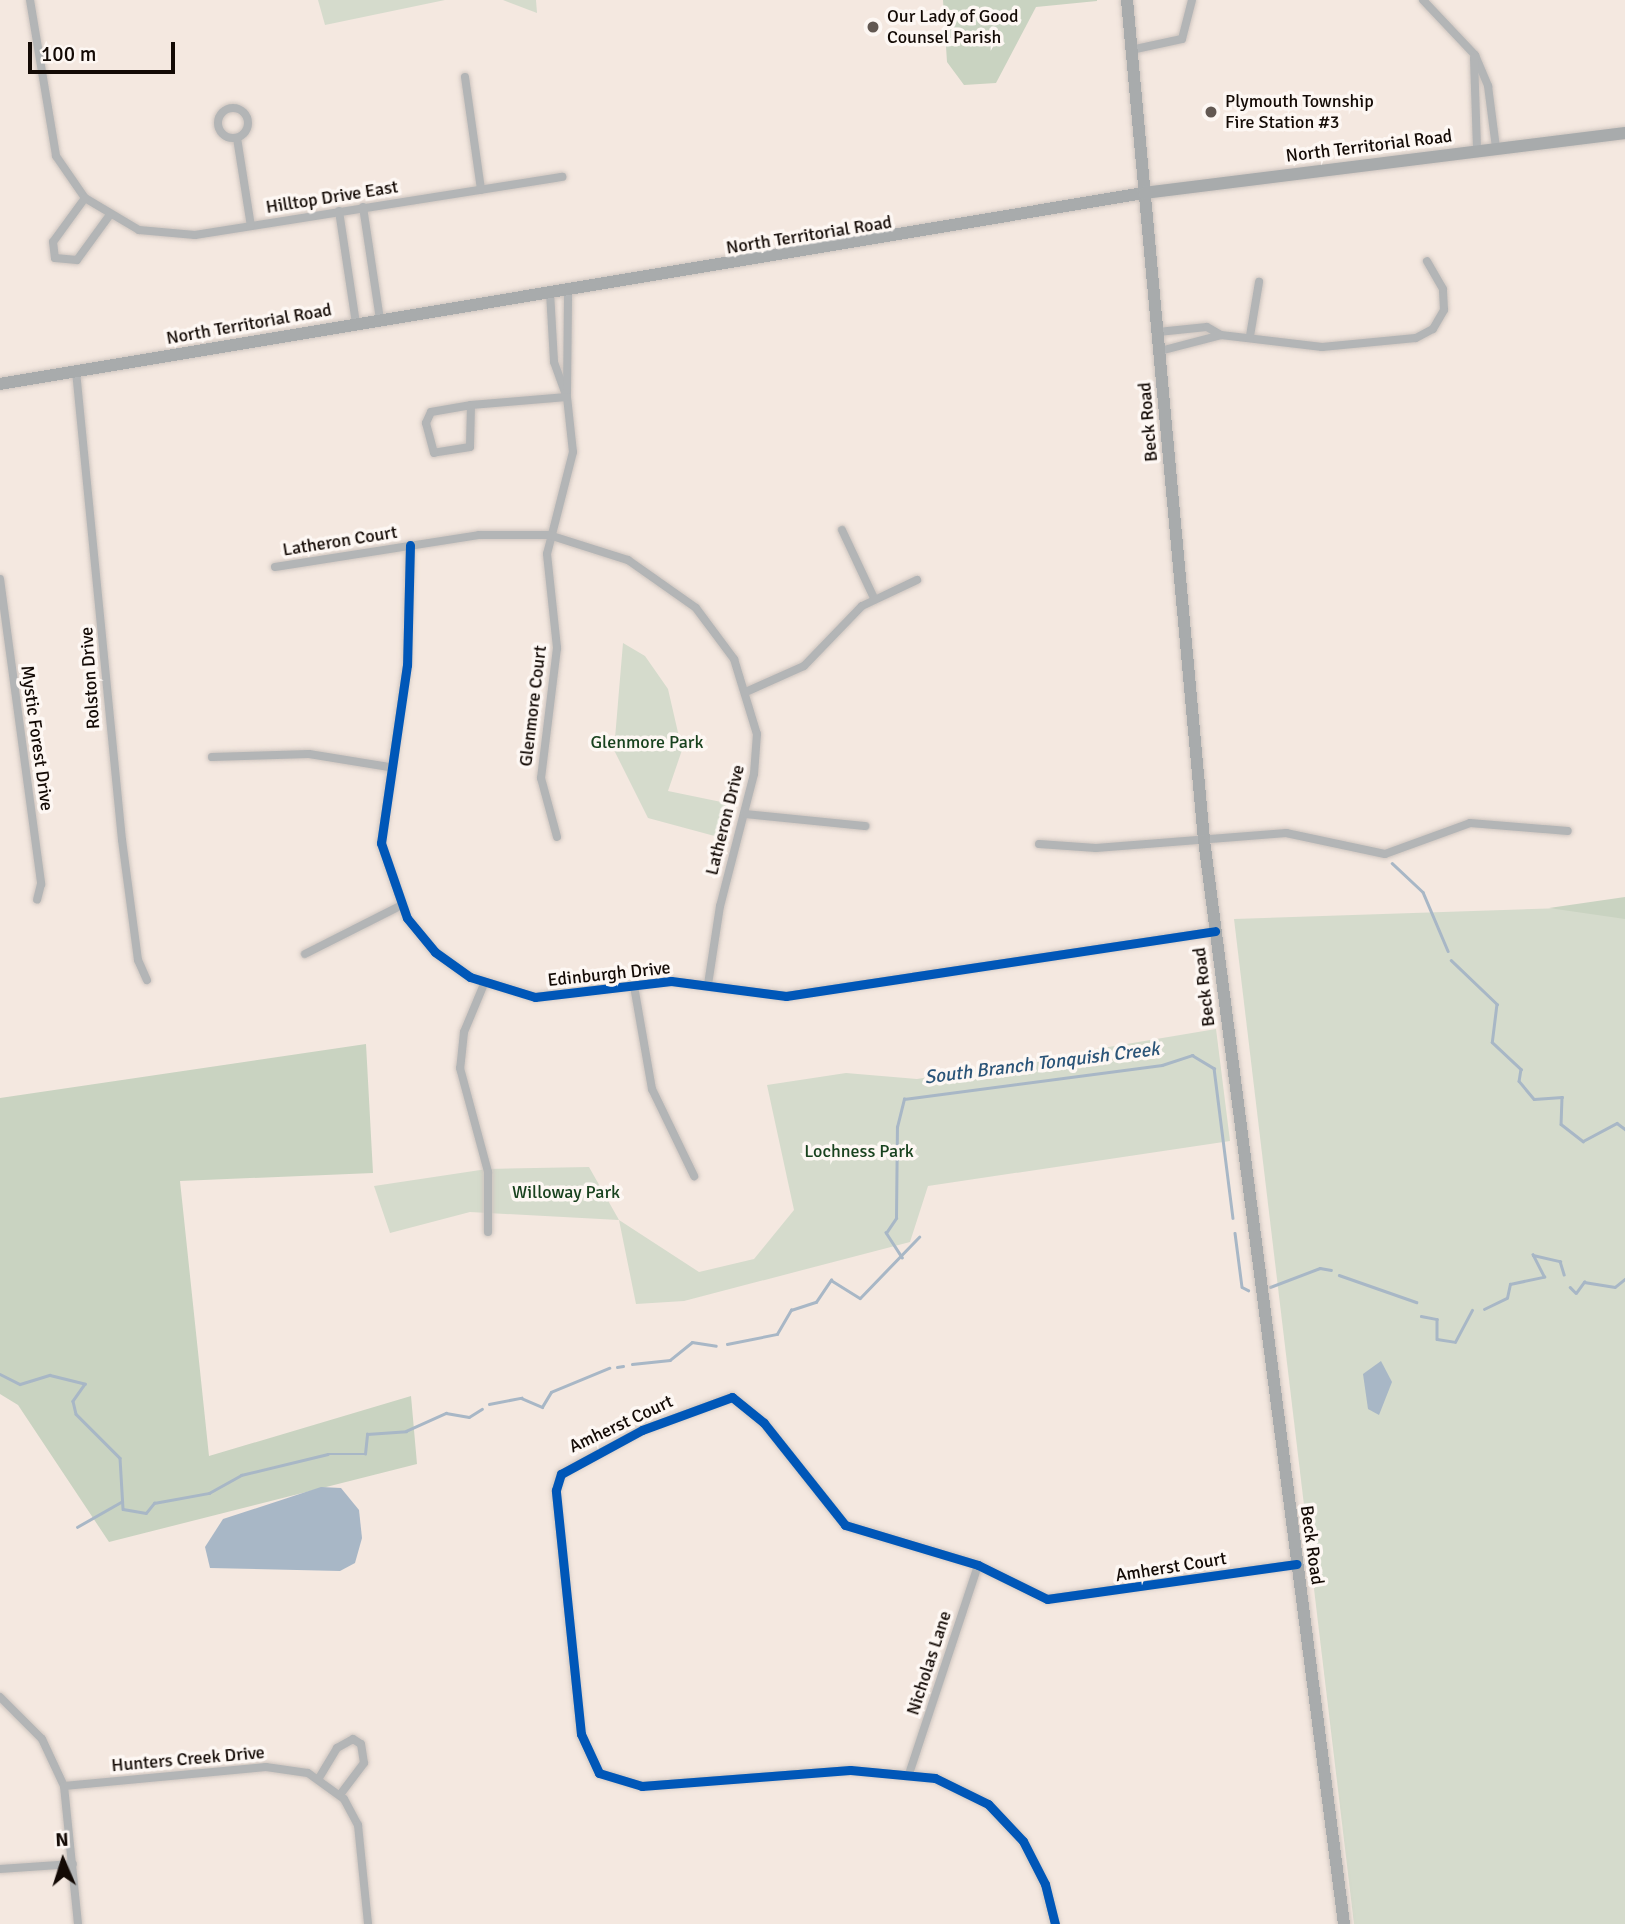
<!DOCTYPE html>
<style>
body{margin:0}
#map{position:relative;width:1625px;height:1924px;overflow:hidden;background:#f4e8e0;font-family:Signika,sans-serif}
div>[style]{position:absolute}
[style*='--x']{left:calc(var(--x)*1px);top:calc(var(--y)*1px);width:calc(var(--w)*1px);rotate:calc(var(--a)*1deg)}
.green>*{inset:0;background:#d5dbcc}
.forest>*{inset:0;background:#c9d3c1}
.water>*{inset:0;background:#a8b7c6}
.stream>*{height:2.5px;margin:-1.25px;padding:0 1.25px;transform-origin:1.25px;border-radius:1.25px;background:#a8b7c6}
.roads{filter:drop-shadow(0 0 2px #cec5bf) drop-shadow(0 0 2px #cec5bf)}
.minor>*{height:8px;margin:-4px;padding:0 4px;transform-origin:4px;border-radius:4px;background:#b3b5b6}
.minor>.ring{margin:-4px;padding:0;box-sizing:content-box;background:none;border:8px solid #b3b5b6;border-radius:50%}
.secondary>*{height:12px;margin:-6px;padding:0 6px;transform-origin:6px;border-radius:6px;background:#a8abac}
.cycleway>*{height:9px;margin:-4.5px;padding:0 4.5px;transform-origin:4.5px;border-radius:4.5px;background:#0057b8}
.dots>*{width:19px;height:19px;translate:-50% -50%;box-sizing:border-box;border:4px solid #fdf7f3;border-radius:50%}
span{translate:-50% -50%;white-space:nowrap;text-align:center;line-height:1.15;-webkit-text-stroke:7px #fdf7f3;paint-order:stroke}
.poi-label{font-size:18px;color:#130a05}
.left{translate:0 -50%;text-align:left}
.street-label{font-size:18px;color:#130a05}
.park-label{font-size:18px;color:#18421e}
.water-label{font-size:19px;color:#2a5478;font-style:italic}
.north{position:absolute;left:28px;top:1826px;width:70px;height:70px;-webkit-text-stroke:5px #fdf7f3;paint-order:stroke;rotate:357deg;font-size:19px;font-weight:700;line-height:28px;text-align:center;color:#130a05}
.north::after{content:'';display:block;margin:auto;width:24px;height:32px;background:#130a05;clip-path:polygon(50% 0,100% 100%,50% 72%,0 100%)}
.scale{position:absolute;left:28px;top:42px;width:147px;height:32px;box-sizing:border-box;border:4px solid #130a05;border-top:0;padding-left:9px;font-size:21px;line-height:24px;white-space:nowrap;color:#130a05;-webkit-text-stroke:5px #fdf7f3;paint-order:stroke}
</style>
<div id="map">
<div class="green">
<div style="clip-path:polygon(318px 0,445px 0,325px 25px)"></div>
<div style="clip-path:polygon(503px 0,536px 0,537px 13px)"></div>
<div style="clip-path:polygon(623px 643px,645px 656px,668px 689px,682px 750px,668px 791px,731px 804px,722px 838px,648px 818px,614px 750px)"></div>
<div style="clip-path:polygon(1625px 906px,1625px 1924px,1354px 1924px,1234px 919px)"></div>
<div style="clip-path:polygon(1216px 1029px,1230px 1141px,928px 1186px,910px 1242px,684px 1301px,636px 1304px,619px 1220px,470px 1212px,390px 1233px,374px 1186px,487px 1169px,589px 1167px,619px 1220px,699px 1272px,754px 1259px,794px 1210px,767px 1085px,846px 1073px,917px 1079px)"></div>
</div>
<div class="forest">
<div style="clip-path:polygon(943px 0,1097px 0,1097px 1px,1036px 7px,996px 83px,964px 85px,947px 62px)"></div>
<div style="clip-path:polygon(1625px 897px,1625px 919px,1549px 908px)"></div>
<div style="clip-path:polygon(366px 1044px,373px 1173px,180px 1181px,209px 1456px,411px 1396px,417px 1464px,109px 1542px,18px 1405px,0 1394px,0 1098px)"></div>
</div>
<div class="water">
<div style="clip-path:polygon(1381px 1361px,1392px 1382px,1379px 1415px,1368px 1409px,1363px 1374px)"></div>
<div style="clip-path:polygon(321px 1487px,341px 1488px,359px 1510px,362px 1538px,355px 1563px,340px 1571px,210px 1568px,205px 1547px,223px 1519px)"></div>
</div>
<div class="stream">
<div style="--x:1392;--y:863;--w:42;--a:43.1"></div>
<div style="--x:1423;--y:892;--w:64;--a:67"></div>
<div style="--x:1451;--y:960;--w:64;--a:43.7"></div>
<div style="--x:1497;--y:1004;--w:38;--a:97"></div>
<div style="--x:1492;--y:1042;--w:40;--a:43"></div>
<div style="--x:1521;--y:1069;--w:12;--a:99"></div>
<div style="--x:1519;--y:1081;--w:23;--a:50"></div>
<div style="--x:1534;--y:1099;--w:28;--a:-4"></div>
<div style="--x:1562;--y:1097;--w:27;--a:92"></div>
<div style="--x:1561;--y:1124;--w:28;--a:38"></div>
<div style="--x:1583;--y:1141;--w:38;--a:-28"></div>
<div style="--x:1617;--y:1123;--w:10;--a:37"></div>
<div style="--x:1235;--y:1233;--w:54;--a:82.6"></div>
<div style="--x:1242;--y:1287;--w:7;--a:27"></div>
<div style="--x:902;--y:1258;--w:30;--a:-123"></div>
<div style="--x:886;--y:1233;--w:18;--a:-56"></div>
<div style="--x:896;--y:1218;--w:91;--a:-89.4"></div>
<div style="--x:897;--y:1127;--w:29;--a:-76"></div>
<div style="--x:904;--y:1099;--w:260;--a:-7.5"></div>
<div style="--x:1162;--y:1065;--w:32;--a:-18"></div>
<div style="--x:1192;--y:1055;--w:26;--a:31"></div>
<div style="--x:1214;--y:1068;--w:151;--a:82.8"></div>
<div style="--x:1339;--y:1275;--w:82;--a:19.3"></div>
<div style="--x:1270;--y:1287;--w:53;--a:-20.8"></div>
<div style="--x:1320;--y:1268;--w:11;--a:10"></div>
<div style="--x:1570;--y:1287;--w:8;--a:45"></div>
<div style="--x:1576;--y:1293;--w:14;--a:-54"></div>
<div style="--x:1584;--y:1282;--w:31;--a:9"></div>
<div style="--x:1615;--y:1287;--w:13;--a:-39"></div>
<div style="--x:1484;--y:1309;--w:25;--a:-26"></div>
<div style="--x:1507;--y:1298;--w:14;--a:-78"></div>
<div style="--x:1510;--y:1284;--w:35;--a:-12"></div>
<div style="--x:1544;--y:1277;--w:25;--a:-117"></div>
<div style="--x:1533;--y:1255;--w:28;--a:13"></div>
<div style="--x:1560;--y:1261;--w:14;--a:73"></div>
<div style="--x:1421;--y:1316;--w:16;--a:11"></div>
<div style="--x:1437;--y:1319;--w:20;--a:90"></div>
<div style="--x:1437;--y:1339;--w:18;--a:9"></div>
<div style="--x:1455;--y:1342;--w:36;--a:-62"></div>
<div style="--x:727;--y:1344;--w:51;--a:-11.3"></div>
<div style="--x:777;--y:1334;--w:28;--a:-60"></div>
<div style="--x:791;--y:1310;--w:26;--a:-18"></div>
<div style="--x:816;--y:1302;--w:27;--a:-56"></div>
<div style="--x:831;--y:1280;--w:34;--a:32"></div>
<div style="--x:860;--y:1298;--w:85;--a:-46"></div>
<div style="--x:632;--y:1364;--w:38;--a:-6"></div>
<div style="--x:670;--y:1360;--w:28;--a:-39"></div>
<div style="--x:692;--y:1342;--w:24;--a:9"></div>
<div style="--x:617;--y:1367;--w:6;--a:-9"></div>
<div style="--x:0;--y:1374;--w:22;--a:27"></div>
<div style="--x:20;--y:1384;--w:31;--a:-17"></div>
<div style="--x:50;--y:1375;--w:36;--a:14"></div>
<div style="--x:85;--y:1384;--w:21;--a:125"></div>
<div style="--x:73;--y:1401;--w:13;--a:77"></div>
<div style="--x:76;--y:1414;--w:62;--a:45"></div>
<div style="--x:120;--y:1458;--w:51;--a:86.6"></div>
<div style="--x:123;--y:1509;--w:23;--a:10"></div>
<div style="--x:146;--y:1513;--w:13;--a:-51"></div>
<div style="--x:154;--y:1503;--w:56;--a:-10.3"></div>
<div style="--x:209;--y:1493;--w:37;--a:-29"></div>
<div style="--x:241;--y:1475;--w:89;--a:-13.6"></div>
<div style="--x:328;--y:1454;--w:37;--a:0"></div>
<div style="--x:365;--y:1454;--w:20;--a:-84"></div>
<div style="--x:367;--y:1434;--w:39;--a:-4"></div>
<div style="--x:406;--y:1431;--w:44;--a:-24.2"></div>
<div style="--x:446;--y:1413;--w:23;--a:10"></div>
<div style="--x:469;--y:1417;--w:15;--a:-32"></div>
<div style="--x:489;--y:1404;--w:33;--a:-11"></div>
<div style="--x:521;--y:1398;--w:23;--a:23"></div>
<div style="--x:542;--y:1407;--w:17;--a:-59"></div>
<div style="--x:551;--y:1392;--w:63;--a:-22.5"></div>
<div style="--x:77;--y:1527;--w:51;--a:-29.6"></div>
</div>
<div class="roads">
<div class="minor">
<div style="--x:30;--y:0;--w:158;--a:80.5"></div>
<div style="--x:56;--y:156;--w:51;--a:55.4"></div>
<div style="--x:85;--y:198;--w:63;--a:30.7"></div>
<div style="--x:139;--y:230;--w:56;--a:5.1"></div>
<div style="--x:195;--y:235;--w:372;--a:-9"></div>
<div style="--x:1423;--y:0;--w:76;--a:46.6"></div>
<div style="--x:1475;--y:55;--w:34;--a:67"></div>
<div style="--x:1488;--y:86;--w:63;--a:82.6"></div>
<div style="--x:1131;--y:50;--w:52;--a:-12.2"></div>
<div style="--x:1182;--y:39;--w:40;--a:-75.6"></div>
<div style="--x:1474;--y:58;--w:92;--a:88.1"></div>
<div style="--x:465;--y:77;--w:114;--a:81.9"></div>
<div class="ring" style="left:218px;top:108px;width:22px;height:22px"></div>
<div style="--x:237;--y:138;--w:89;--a:81"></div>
<div style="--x:85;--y:198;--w:54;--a:126"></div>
<div style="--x:53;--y:242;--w:16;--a:83"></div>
<div style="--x:55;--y:258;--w:22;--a:5"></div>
<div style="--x:77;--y:260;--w:54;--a:-54"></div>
<div style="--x:363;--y:207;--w:113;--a:81.4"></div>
<div style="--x:339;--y:211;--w:113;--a:81.4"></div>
<div style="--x:550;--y:292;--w:70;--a:86.7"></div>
<div style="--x:554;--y:362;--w:37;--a:70"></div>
<div style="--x:567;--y:397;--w:55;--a:83.8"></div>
<div style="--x:573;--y:452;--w:105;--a:104.3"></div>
<div style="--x:547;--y:554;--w:95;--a:83.9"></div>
<div style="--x:557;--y:648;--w:131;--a:97"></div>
<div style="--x:541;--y:778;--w:61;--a:74.8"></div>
<div style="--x:1158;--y:332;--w:49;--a:-5.8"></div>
<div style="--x:1207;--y:327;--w:16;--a:30"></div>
<div style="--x:1221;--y:335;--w:102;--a:6.8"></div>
<div style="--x:1322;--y:347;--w:94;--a:-5.5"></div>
<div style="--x:1416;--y:338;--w:19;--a:-28"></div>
<div style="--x:1433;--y:329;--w:22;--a:-60"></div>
<div style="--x:1444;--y:310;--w:21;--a:-93"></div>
<div style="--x:1443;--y:289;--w:32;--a:-120"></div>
<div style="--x:1250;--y:336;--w:55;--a:-80.5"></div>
<div style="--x:1160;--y:351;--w:63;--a:-14.7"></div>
<div style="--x:76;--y:371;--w:471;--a:84.4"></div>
<div style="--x:122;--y:840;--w:121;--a:82.4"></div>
<div style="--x:138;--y:960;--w:22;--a:66"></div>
<div style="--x:567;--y:394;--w:104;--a:-89.4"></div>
<div style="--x:471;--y:405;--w:42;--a:91.4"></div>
<div style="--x:470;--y:447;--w:36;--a:171"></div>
<div style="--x:434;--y:453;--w:31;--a:-105"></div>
<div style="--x:426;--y:423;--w:12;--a:-66"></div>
<div style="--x:431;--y:412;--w:41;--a:-9.9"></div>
<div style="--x:471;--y:405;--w:96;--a:-4.8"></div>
<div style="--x:842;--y:530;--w:75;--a:64.8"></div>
<div style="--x:410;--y:545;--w:120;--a:91.4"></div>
<div style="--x:407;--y:665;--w:180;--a:98.3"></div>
<div style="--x:381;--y:843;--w:79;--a:70.9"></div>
<div style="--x:407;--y:918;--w:44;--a:50.5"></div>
<div style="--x:435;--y:952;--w:43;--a:35.5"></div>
<div style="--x:470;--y:977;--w:68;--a:17.1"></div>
<div style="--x:535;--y:997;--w:137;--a:-6.7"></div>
<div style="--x:671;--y:981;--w:116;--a:7.4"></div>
<div style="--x:786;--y:996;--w:434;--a:-8.6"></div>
<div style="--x:275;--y:567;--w:206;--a:-8.9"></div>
<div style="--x:479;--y:535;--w:70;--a:0"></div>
<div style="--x:549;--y:535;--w:83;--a:17.6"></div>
<div style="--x:628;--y:560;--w:83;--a:35.2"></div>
<div style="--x:696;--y:608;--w:64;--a:53.3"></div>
<div style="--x:734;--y:659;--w:78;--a:73"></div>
<div style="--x:757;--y:734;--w:40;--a:94.3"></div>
<div style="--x:754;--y:774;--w:136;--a:104.4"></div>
<div style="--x:720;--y:906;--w:79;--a:98.7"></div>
<div style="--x:0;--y:579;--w:308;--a:82.3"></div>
<div style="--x:41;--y:884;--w:16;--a:104"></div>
<div style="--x:748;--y:691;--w:61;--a:-24.1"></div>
<div style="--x:804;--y:666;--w:83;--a:-46"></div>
<div style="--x:862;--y:606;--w:61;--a:-25.3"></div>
<div style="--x:212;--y:757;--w:97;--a:-1.8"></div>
<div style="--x:309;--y:754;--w:81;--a:9.2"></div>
<div style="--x:744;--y:814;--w:122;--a:5.7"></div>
<div style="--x:1039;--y:844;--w:57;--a:4"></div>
<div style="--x:1096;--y:848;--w:191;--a:-4.5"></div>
<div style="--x:1286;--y:833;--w:101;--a:12"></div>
<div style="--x:1385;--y:854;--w:90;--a:-20"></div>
<div style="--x:1470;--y:823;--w:98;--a:4.7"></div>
<div style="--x:305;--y:954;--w:106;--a:-26.8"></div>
<div style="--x:484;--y:984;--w:52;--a:112.6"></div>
<div style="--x:464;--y:1032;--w:36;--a:96"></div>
<div style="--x:460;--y:1068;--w:108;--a:74.9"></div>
<div style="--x:488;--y:1172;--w:60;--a:90"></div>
<div style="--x:634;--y:986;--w:105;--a:80.1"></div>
<div style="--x:652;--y:1089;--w:97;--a:64.2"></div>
<div style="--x:0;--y:1697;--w:59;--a:45"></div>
<div style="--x:42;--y:1739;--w:52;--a:64.9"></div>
<div style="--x:64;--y:1786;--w:139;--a:84.2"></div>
<div style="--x:910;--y:1771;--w:217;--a:-71.7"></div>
<div style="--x:319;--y:1778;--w:35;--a:-59"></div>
<div style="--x:337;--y:1748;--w:18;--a:-29"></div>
<div style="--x:353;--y:1739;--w:9;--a:32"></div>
<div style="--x:361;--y:1744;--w:19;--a:81"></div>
<div style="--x:364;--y:1763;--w:40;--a:127"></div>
<div style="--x:64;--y:1786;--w:203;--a:-5.4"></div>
<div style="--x:266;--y:1767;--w:42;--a:8.1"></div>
<div style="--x:308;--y:1773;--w:44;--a:35.8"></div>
<div style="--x:344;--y:1799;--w:30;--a:62"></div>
<div style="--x:358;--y:1825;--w:100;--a:84.2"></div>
<div style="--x:0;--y:1869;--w:73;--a:-3.9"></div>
<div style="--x:1055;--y:1924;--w:41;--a:-104"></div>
<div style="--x:1045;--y:1884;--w:48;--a:-117.1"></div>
<div style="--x:1023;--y:1841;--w:51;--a:-133.4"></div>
<div style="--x:988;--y:1804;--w:59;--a:-153.9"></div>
<div style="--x:935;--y:1778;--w:85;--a:-174.6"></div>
<div style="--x:850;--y:1770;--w:209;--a:175.6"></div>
<div style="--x:642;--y:1786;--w:45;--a:-163.2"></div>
<div style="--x:599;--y:1773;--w:43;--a:-114.8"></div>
<div style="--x:581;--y:1734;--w:245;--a:-95.9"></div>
<div style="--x:556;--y:1490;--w:17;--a:-73"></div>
<div style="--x:561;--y:1474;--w:92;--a:-28.5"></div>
<div style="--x:642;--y:1430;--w:96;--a:-20.1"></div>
<div style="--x:732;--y:1397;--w:41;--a:39.1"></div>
<div style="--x:764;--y:1423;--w:130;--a:51.5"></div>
<div style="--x:845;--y:1525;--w:139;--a:16.7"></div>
<div style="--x:978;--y:1565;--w:77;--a:26.2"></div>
<div style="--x:1047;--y:1599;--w:252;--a:-8"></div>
</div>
<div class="secondary">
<div style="--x:1127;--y:0;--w:844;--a:84.76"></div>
<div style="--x:1204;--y:840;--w:1093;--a:82.64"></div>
<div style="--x:0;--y:384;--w:1160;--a:-9.48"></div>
<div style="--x:1144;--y:193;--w:485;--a:-7.1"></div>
</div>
</div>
<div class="cycleway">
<div style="--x:410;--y:545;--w:120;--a:91.4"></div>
<div style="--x:407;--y:665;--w:180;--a:98.3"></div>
<div style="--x:381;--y:843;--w:79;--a:70.9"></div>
<div style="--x:407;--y:918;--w:44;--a:50.5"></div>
<div style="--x:435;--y:952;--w:43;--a:35.5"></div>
<div style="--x:470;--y:977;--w:68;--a:17.1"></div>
<div style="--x:535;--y:997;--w:137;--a:-6.7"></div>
<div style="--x:671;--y:981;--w:116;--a:7.4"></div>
<div style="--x:786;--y:996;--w:434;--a:-8.6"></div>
<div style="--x:1055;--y:1924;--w:41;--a:-104"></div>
<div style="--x:1045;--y:1884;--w:48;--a:-117.1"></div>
<div style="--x:1023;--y:1841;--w:51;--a:-133.4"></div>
<div style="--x:988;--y:1804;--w:59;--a:-153.9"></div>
<div style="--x:935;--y:1778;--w:85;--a:-174.6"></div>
<div style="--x:850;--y:1770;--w:209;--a:175.6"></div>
<div style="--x:642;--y:1786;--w:45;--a:-163.2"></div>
<div style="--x:599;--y:1773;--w:43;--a:-114.8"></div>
<div style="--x:581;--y:1734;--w:245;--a:-95.9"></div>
<div style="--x:556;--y:1490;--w:17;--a:-73"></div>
<div style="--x:561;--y:1474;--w:92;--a:-28.5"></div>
<div style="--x:642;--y:1430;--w:96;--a:-20.1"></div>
<div style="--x:732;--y:1397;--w:41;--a:39.1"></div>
<div style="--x:764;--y:1423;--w:130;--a:51.5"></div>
<div style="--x:845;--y:1525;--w:139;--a:16.7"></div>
<div style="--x:978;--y:1565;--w:77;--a:26.2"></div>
<div style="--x:1047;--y:1599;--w:252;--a:-8"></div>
</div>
<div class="dots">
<div style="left:873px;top:27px;background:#625852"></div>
<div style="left:1211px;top:112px;background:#625852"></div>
</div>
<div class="poi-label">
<span class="left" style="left:887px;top:27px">Our Lady of Good<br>Counsel Parish</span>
<span class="left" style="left:1225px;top:112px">Plymouth Township<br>Fire Station #3</span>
</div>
<div class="street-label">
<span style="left:1369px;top:146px;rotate:-7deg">North Territorial Road</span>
<span style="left:332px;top:197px;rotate:-9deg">Hilltop Drive East</span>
<span style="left:809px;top:235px;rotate:-9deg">North Territorial Road</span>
<span style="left:249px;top:324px;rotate:-10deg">North Territorial Road</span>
<span style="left:1148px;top:422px;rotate:-95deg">Beck Road</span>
<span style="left:340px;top:541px;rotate:-9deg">Latheron Court</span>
<span style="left:90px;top:678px;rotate:-94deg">Rolston Drive</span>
<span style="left:533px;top:706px;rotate:-83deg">Glenmore Court</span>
<span style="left:37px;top:738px;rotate:82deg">Mystic Forest Drive</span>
<span style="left:725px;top:820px;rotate:-76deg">Latheron Drive</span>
<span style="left:609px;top:974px;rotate:-6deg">Edinburgh Drive</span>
<span style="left:1204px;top:987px;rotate:-97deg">Beck Road</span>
<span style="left:621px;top:1424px;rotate:-25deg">Amherst Court</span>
<span style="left:1312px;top:1545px;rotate:82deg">Beck Road</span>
<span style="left:1171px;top:1567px;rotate:-9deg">Amherst Court</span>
<span style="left:929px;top:1663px;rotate:-72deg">Nicholas Lane</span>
<span style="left:188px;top:1759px;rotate:-5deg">Hunters Creek Drive</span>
</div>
<div class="park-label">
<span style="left:647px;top:742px">Glenmore Park</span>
<span style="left:859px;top:1151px">Lochness Park</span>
<span style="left:566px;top:1192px">Willoway Park</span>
</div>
<div class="water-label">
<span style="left:1042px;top:1064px;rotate:-7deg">South Branch Tonquish Creek</span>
</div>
<div class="north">N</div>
<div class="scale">100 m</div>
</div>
